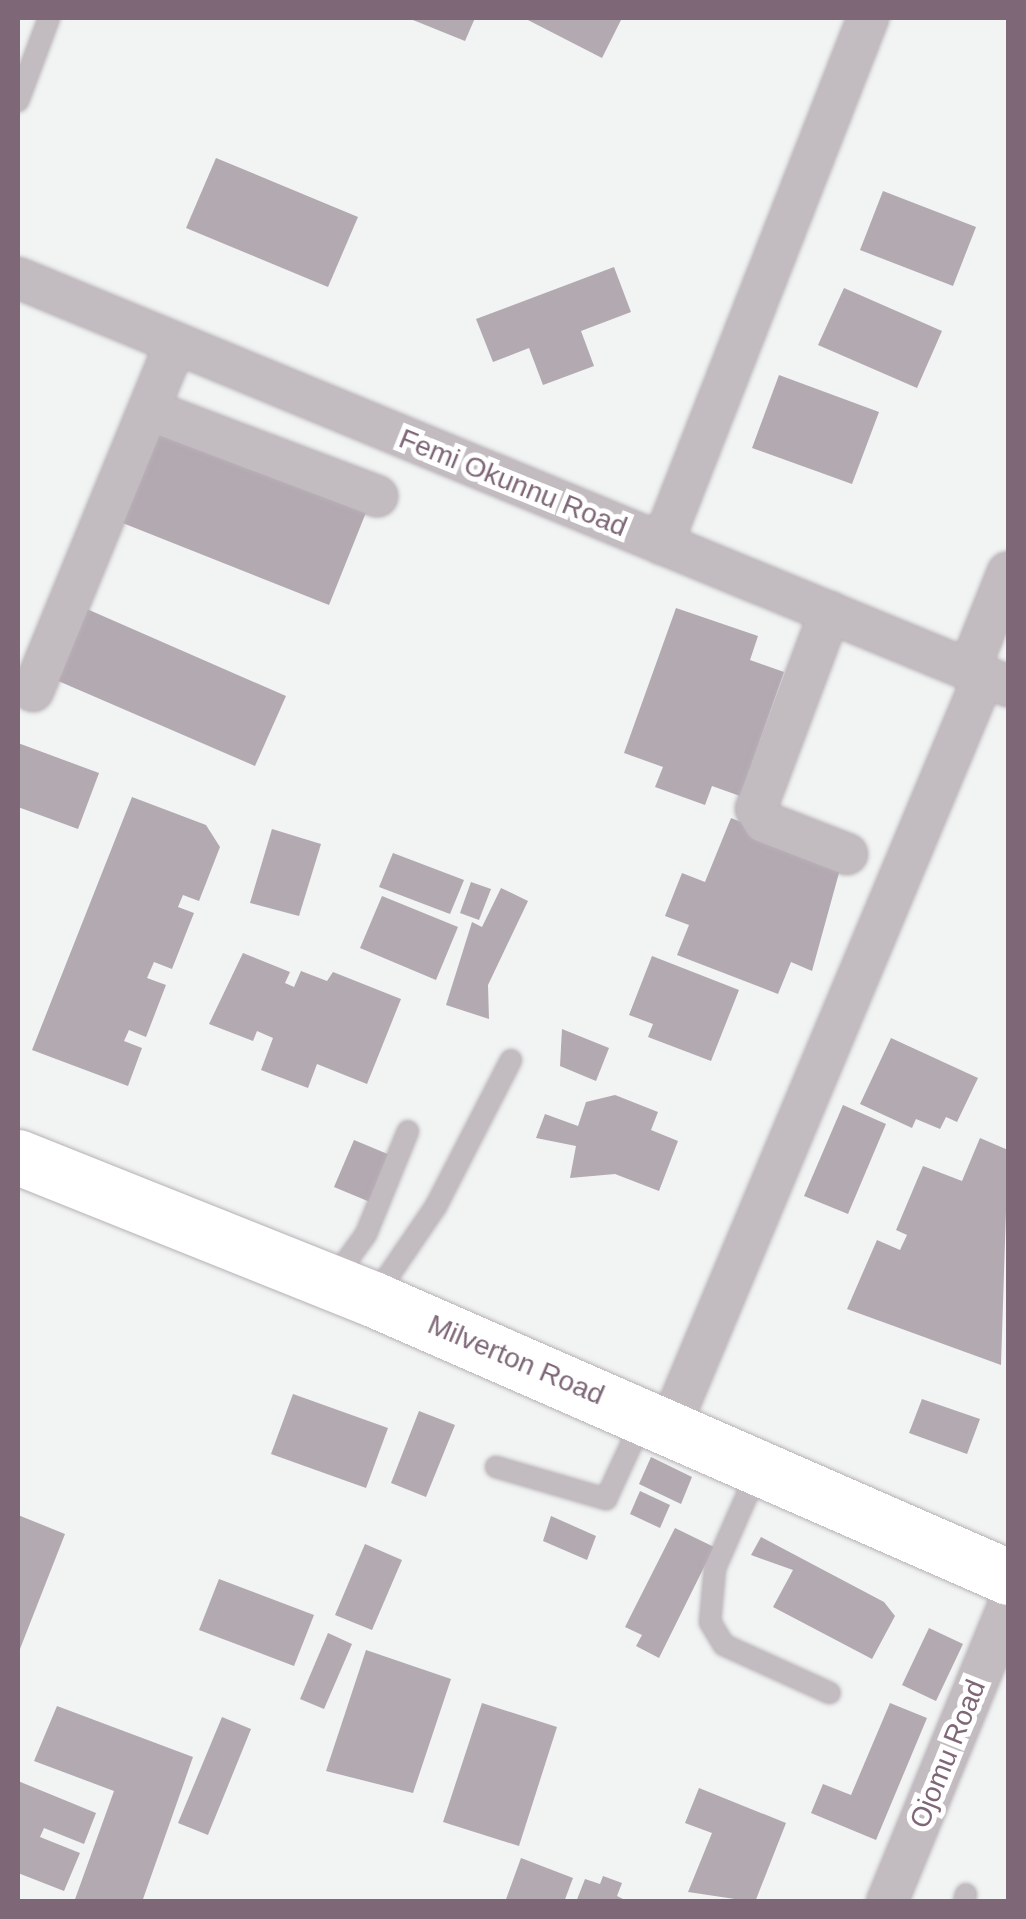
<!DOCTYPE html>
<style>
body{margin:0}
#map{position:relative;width:1026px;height:1919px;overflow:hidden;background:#f1f4f3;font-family:Helvetica,sans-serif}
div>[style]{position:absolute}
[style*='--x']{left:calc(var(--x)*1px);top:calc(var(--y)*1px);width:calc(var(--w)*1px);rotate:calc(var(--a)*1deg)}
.building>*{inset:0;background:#b3a9b1}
.roads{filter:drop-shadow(0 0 2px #b8b0b6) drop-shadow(0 0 2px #b8b0b6)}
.lane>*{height:20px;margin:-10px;padding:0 10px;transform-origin:10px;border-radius:10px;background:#c2bbc0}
.street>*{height:40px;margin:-20px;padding:0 20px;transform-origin:20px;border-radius:20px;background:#c2bbc0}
.secondary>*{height:55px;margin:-27.5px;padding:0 27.5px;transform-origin:27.5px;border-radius:27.5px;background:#fff}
span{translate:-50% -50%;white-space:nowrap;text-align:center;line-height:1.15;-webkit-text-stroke:10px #fff;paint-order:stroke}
.street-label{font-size:28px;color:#7e6777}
.frame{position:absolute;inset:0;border:20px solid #7e6777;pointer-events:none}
</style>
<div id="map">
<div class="building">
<div style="clip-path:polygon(408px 18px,475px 18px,465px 41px)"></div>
<div style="clip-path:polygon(524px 18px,622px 18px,602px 58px)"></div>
<div style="clip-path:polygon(216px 158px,358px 217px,328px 287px,186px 228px)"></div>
<div style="clip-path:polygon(883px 191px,976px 227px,953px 286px,860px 250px)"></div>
<div style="clip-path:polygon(614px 267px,631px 312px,581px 331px,594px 366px,543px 385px,529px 348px,493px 362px,476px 319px)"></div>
<div style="clip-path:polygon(844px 288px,942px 331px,917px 388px,818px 345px)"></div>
<div style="clip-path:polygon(779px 375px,879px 412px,852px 484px,752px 448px)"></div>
<div style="clip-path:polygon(149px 423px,367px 510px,329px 605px,110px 518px)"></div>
<div style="clip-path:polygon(80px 606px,286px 696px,255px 766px,49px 677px)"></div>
<div style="clip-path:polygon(676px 608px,758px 636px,750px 660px,784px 672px,740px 796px,712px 786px,705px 805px,655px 787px,663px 767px,624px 753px)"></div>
<div style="clip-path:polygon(18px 743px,99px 773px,78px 829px,18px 807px)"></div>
<div style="clip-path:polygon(132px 797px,206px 825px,220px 847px,199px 901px,183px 895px,178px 907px,194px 913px,172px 969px,154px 962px,147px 978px,166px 985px,146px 1037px,129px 1030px,124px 1041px,142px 1048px,128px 1086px,32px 1050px)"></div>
<div style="clip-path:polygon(731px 818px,842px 862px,812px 971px,791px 962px,778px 994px,677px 955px,689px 925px,665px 916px,682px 873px,705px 882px)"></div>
<div style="clip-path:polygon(272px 829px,321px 844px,299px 916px,250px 903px)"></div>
<div style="clip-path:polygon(393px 853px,464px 880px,450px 914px,379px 887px)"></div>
<div style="clip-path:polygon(471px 882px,491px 889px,479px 920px,460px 913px)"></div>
<div style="clip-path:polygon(501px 888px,528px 901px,488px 985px,489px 1019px,446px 1005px,472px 922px,482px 927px)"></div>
<div style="clip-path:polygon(382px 896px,458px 927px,436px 980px,360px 948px)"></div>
<div style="clip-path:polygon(243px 953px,290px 972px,285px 983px,294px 987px,301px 971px,327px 981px,333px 972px,401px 999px,367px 1084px,317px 1064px,308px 1088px,261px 1070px,273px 1038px,257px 1031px,253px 1041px,209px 1024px)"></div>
<div style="clip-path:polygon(652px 956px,739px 990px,711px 1061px,648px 1037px,653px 1024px,629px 1015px)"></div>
<div style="clip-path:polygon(562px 1029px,609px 1048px,596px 1081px,560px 1066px)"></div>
<div style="clip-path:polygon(891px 1038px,978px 1078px,957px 1122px,946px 1117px,940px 1129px,916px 1119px,912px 1128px,860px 1104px)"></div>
<div style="clip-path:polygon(615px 1095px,658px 1112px,651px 1130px,678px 1141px,659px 1191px,615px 1174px,570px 1178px,576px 1146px,536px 1138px,545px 1114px,578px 1126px,586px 1102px)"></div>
<div style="clip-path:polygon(843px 1105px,886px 1124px,848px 1214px,804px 1196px)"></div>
<div style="clip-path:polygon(980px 1138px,1008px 1150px,1001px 1365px,847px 1309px,877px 1240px,900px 1250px,907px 1235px,896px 1230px,923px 1166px,962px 1181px)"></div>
<div style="clip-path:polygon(354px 1140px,390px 1155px,370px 1202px,334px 1187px)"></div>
<div style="clip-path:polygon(293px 1394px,388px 1428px,366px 1488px,271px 1454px)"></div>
<div style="clip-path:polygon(922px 1399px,980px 1419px,967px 1454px,909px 1433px)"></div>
<div style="clip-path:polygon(419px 1411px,455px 1425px,426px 1497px,391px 1483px)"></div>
<div style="clip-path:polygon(651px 1457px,692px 1477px,681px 1504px,639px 1484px)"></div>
<div style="clip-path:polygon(640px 1491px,670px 1505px,660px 1528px,630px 1514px)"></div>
<div style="clip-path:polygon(18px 1515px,65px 1534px,18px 1654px)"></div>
<div style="clip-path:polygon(551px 1516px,596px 1536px,587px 1560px,543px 1541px)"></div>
<div style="clip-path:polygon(675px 1528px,714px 1547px,659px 1658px,636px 1646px,642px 1635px,625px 1627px)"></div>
<div style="clip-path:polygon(761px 1537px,884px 1602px,895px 1616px,872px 1659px,773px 1607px,793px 1570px,751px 1555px)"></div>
<div style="clip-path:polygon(365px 1544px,402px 1560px,372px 1630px,335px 1615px)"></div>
<div style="clip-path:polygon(219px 1579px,314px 1615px,294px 1666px,199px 1630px)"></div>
<div style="clip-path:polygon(929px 1628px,963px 1644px,936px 1701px,902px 1685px)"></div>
<div style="clip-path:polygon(328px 1633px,352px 1644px,324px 1709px,300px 1699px)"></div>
<div style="clip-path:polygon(366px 1650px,451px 1679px,413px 1793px,326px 1771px)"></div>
<div style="clip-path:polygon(482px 1703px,557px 1727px,519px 1846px,443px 1822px)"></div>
<div style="clip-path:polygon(890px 1703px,927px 1718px,876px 1840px,811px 1813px,823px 1784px,851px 1795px)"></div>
<div style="clip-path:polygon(57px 1706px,193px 1757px,142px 1902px,74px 1902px,114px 1791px,34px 1761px)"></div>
<div style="clip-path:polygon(222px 1717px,251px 1729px,208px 1835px,178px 1823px)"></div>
<div style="clip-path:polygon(18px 1781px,96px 1813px,84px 1844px,44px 1828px,40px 1837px,80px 1853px,64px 1891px,18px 1873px)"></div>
<div style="clip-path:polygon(699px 1788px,786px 1823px,755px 1902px,688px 1892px,712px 1833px,685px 1823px)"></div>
<div style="clip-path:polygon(521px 1858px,573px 1878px,564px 1902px,505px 1902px)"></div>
<div style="clip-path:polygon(603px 1876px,622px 1883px,617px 1896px,629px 1902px,576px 1902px,585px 1879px,600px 1884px)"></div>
</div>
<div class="roads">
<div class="lane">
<div style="--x:18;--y:101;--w:89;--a:-69.5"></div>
<div style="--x:332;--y:1281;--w:58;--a:-54.1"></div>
<div style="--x:366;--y:1234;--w:111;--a:-67.8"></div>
<div style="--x:374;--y:1297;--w:110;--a:-55.7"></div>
<div style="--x:436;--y:1206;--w:164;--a:-62.8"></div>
<div style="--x:496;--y:1467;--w:115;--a:16.2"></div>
<div style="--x:606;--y:1499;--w:86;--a:-65.2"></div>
<div style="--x:759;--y:1468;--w:109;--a:113.7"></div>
<div style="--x:715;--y:1568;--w:54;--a:95.3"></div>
<div style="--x:710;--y:1622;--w:27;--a:59"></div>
<div style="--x:724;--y:1645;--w:116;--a:24.4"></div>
<div style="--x:964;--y:1902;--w:8;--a:-76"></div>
</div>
<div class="street">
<div style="--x:18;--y:278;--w:1071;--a:22.4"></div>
<div style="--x:149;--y:410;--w:244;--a:20.7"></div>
<div style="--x:662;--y:544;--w:565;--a:-68.61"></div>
<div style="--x:830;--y:612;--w:210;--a:110.6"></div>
<div style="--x:756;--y:809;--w:15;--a:58"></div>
<div style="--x:764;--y:822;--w:89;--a:21.1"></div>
<div style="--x:969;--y:670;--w:105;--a:-68.3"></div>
<div style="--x:33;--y:691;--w:376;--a:-67.7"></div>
<div style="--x:670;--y:1426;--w:813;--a:-67.28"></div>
<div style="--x:887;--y:1902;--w:319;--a:-67.7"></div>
</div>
<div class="secondary">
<div style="--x:18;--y:1157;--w:382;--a:21.8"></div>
<div style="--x:373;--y:1299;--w:693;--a:23.64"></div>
</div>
</div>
<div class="street-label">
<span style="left:513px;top:483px;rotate:22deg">Femi Okunnu Road</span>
<span style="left:516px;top:1360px;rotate:23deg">Milverton Road</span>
<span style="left:948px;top:1754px;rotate:-68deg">Ojomu Road</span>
</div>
<div class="frame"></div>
</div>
